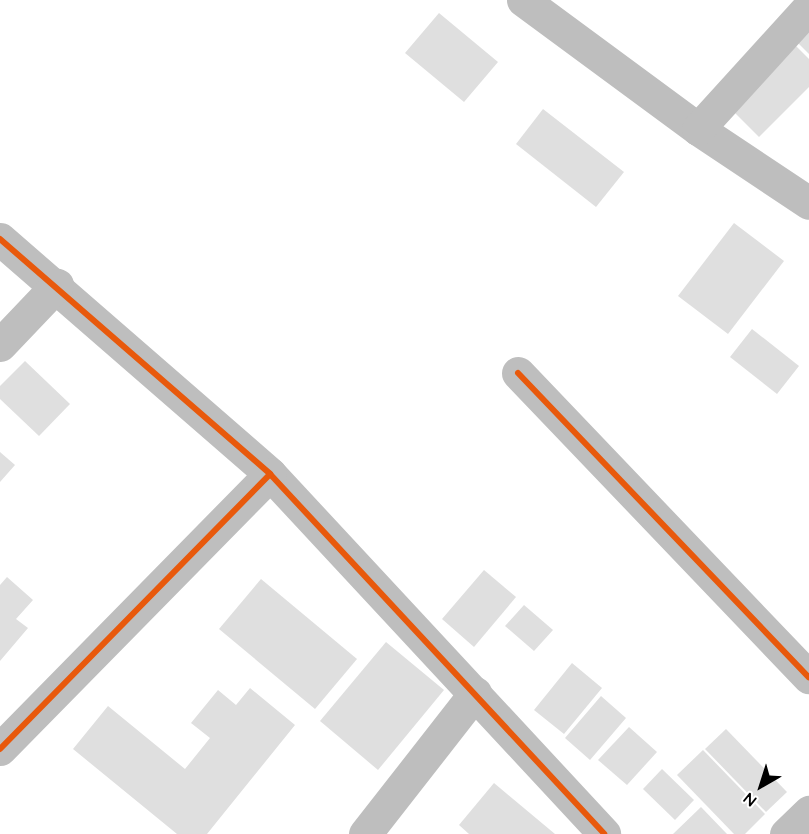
<!DOCTYPE html>
<style>
body{margin:0}
#map{position:relative;width:809px;height:834px;overflow:hidden;background:#fff;font-family:Quicksand,sans-serif}
div>[style]{position:absolute}
[style*='--x']{left:calc(var(--x)*1px);top:calc(var(--y)*1px);width:calc(var(--w)*1px);rotate:calc(var(--a)*1deg)}
.building>*{inset:0;background:#dfdfdf}
.street>*{height:33px;margin:-16.5px;padding:0 16.5px;transform-origin:16.5px;border-radius:16.5px;background:#bebebe}
.cycleway>*{height:6px;margin:-3px;padding:0 3px;transform-origin:3px;border-radius:3px;background:#e8590c}
span{translate:-50% -50%;white-space:nowrap;text-align:center;line-height:1.15;-webkit-text-stroke:5px #fff;paint-order:stroke}
.north{position:absolute;left:731px;top:756px;width:60px;height:60px;-webkit-text-stroke:4px #fff;paint-order:stroke;rotate:219deg;font-size:16px;font-weight:700;line-height:24px;text-align:center;color:#000}
.north::after{content:'';display:block;margin:auto;width:21px;height:27px;background:#000;clip-path:polygon(50% 0,100% 100%,50% 72%,0 100%)}
</style>
<div id="map">
<div class="building">
<div style="clip-path:polygon(439px 13px,498px 62px,464px 102px,405px 53px)"></div>
<div style="clip-path:polygon(809px 29px,809px 54px,797px 42px)"></div>
<div style="clip-path:polygon(792px 42px,809px 59px,809px 87px,759px 137px,728px 106px)"></div>
<div style="clip-path:polygon(543px 109px,624px 172px,596px 207px,516px 144px)"></div>
<div style="clip-path:polygon(734px 223px,784px 261px,728px 334px,678px 296px)"></div>
<div style="clip-path:polygon(752px 329px,799px 366px,777px 394px,730px 357px)"></div>
<div style="clip-path:polygon(25px 361px,70px 404px,39px 436px,0 399px,0 386px)"></div>
<div style="clip-path:polygon(0 452px,15px 465px,0 482px)"></div>
<div style="clip-path:polygon(484px 570px,516px 597px,474px 647px,442px 619px)"></div>
<div style="clip-path:polygon(7px 577px,33px 600px,16px 619px,28px 628px,0 661px,0 585px)"></div>
<div style="clip-path:polygon(261px 579px,357px 659px,315px 709px,219px 629px)"></div>
<div style="clip-path:polygon(524px 605px,553px 630px,534px 651px,505px 626px)"></div>
<div style="clip-path:polygon(386px 642px,444px 690px,378px 770px,320px 721px)"></div>
<div style="clip-path:polygon(572px 663px,602px 688px,564px 734px,534px 710px)"></div>
<div style="clip-path:polygon(250px 688px,295px 725px,207px 834px,177px 834px,73px 749px,108px 706px,185px 769px,210px 738px,191px 723px,218px 690px,236px 705px)"></div>
<div style="clip-path:polygon(601px 696px,626px 718px,590px 760px,565px 738px)"></div>
<div style="clip-path:polygon(629px 727px,657px 752px,627px 785px,598px 760px)"></div>
<div style="clip-path:polygon(726px 729px,787px 792px,766px 812px,705px 749px)"></div>
<div style="clip-path:polygon(703px 750px,765px 814px,745px 834px,734px 834px,677px 775px)"></div>
<div style="clip-path:polygon(662px 769px,694px 800px,675px 820px,643px 789px)"></div>
<div style="clip-path:polygon(494px 783px,555px 834px,469px 834px,459px 825px)"></div>
<div style="clip-path:polygon(701px 807px,727px 834px,673px 834px)"></div>
</div>
<div class="street">
<div style="--x:523;--y:0;--w:217;--a:36.4"></div>
<div style="--x:698;--y:129;--w:133;--a:33.7"></div>
<div style="--x:698;--y:129;--w:165;--a:-47.7"></div>
<div style="--x:0;--y:239;--w:358;--a:41"></div>
<div style="--x:270;--y:474;--w:491;--a:47.1"></div>
<div style="--x:0;--y:345;--w:83;--a:-46.5"></div>
<div style="--x:518;--y:373;--w:421;--a:46.3"></div>
<div style="--x:0;--y:749;--w:385;--a:-45.5"></div>
<div style="--x:365;--y:834;--w:179;--a:-52"></div>
<div style="--x:786;--y:834;--w:32;--a:-44"></div>
</div>
<div class="cycleway">
<div style="--x:0;--y:239;--w:358;--a:41"></div>
<div style="--x:270;--y:474;--w:491;--a:47.1"></div>
<div style="--x:518;--y:373;--w:421;--a:46.3"></div>
<div style="--x:0;--y:749;--w:385;--a:-45.5"></div>
</div>
<div class="north">N</div>
</div>
